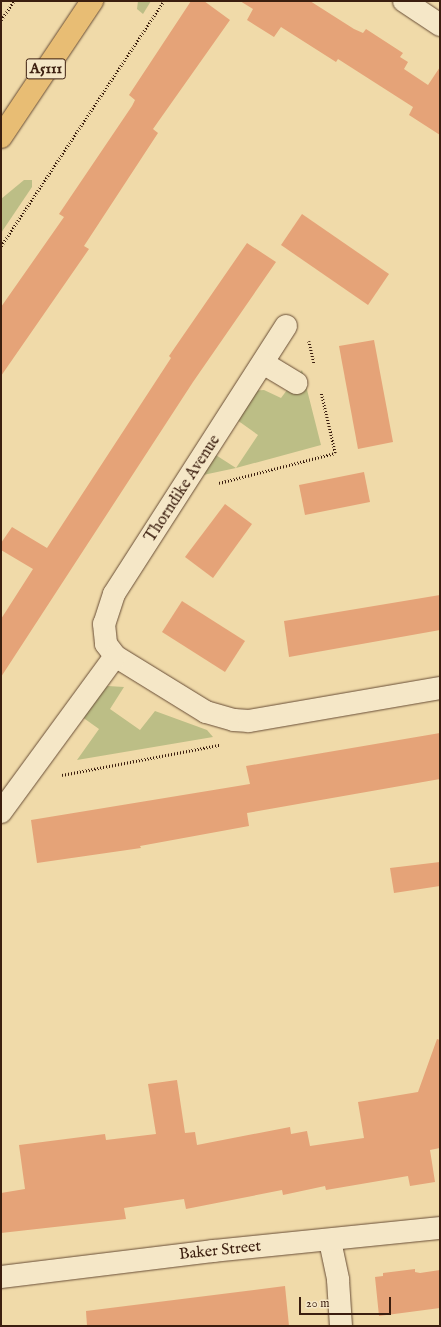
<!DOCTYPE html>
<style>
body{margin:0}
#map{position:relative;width:441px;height:1327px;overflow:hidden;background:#f0daa9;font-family:"IM FELL English",serif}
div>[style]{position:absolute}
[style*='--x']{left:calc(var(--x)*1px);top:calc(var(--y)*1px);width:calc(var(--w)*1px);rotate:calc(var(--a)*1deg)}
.green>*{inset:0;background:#bcbe86}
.building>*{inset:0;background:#e5a378}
.path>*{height:2.5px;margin-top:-1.25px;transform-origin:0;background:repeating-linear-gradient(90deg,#3b1e0f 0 1px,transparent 0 3px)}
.roads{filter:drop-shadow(0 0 1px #684d36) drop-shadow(0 0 1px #684d36)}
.minor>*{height:22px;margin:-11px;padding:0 11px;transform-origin:11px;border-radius:11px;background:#f5e7c7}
.highway>*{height:22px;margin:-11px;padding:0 11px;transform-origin:11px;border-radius:11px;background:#e8bd74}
span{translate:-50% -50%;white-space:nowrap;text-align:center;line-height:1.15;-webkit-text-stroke:3px #f5e7c7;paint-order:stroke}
.shield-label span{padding:1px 3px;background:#f5e7c7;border:1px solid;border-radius:3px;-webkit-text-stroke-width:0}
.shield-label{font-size:15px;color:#3b1e0f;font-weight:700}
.street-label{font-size:16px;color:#3b1e0f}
.frame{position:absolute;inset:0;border:2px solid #3b1e0f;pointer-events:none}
.scale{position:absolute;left:299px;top:1297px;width:92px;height:18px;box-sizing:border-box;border:2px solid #3b1e0f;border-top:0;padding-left:5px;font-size:12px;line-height:14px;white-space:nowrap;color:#3b1e0f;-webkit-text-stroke:3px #f5e7c7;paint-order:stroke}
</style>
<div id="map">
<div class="green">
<div style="clip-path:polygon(138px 1px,151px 1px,143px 14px,137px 9px)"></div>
<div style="clip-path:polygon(24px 180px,32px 180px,32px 187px,1px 233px,1px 199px)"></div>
<div style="clip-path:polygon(302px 370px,321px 445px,236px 468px,189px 478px,208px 450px,236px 468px,258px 435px,230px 415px,252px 391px,264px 390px,281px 398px)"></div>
<div style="clip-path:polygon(108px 686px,124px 687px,110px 709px,140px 730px,155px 711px,207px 730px,213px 737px,77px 760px,99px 729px,78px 714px,100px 688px)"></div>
</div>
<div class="building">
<div style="clip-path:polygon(191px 1px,204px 1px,230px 20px,153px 129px,158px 133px,84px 246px,89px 249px,1px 376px,1px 307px,64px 217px,59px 214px,132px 106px,135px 100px,129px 95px)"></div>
<div style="clip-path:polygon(240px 1px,310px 1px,354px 29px,363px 33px,366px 29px,403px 53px,400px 57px,408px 62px,404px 69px,428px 85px,440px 67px,440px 135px,409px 115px,413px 107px,338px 59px,336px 62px,281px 27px,274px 37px,247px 20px,253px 9px)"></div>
<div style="clip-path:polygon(302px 214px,389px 274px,368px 305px,281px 245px)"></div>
<div style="clip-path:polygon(247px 243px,276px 262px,193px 382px,1px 677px,1px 619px,33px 569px,1px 550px,1px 543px,12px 527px,47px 548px,171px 358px,169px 356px)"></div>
<div style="clip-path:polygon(374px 340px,393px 442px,358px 449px,339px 346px)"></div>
<div style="clip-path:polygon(364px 472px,370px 502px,305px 515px,299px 485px)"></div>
<div style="clip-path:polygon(225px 504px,252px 524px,213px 578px,185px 557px)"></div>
<div style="clip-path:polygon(440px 595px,440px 630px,289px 657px,284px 621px)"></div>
<div style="clip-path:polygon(182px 601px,245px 641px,225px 672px,162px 632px)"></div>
<div style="clip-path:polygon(440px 733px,440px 779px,247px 813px,249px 826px,140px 846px,141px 848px,37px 863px,31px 820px,250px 784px,246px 766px)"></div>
<div style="clip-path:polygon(440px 862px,440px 886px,394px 893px,390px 868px)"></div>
<div style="clip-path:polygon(437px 1039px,440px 1040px,440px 1148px,430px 1150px,435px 1182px,410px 1186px,408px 1176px,326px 1190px,325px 1186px,283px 1195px,282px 1190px,186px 1209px,184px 1199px,124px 1208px,126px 1219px,1px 1233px,1px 1193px,25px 1189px,19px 1145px,105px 1134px,106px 1140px,156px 1134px,148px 1084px,177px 1080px,185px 1133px,195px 1132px,197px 1145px,290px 1127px,291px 1134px,307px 1131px,310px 1146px,364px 1138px,358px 1102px,418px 1092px)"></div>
<div style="clip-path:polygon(415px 1269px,415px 1272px,420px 1273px,440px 1270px,440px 1308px,379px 1316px,375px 1277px,383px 1276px,383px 1273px)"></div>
<div style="clip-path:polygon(285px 1286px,289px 1326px,87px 1326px,86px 1311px)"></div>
</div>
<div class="path">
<div style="--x:1;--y:20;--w:23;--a:-56"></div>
<div style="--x:1;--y:246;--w:294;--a:-56.4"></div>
<div style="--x:309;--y:341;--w:23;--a:77"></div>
<div style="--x:219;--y:483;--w:120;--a:-14.5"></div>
<div style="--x:335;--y:453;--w:62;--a:-103.1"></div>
<div style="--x:62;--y:775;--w:161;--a:-10.8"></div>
</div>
<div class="roads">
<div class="minor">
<div style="--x:404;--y:1;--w:43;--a:33.7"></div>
<div style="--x:286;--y:326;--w:318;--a:122.7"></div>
<div style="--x:114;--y:594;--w:32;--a:108"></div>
<div style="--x:104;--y:624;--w:20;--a:84"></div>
<div style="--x:106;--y:644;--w:15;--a:53"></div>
<div style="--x:115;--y:656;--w:107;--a:31.6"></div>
<div style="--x:206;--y:712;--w:29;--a:16"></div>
<div style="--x:234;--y:720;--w:15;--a:4"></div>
<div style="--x:249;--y:721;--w:194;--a:-9.8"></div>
<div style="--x:263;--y:363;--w:39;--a:31"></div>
<div style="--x:1;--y:812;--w:193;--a:-53.8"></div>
<div style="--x:330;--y:1241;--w:40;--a:78"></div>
<div style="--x:338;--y:1280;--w:46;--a:86.3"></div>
<div style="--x:1;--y:1277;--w:214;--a:-7"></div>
<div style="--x:213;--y:1251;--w:228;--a:-5.8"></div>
</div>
<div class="highway">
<div style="--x:1;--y:137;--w:164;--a:-56.2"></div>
</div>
</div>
<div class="shield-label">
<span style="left:46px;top:69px">A5111</span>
</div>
<div class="street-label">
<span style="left:183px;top:489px;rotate:-57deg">Thorndike Avenue</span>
<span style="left:220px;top:1251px;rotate:-6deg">Baker Street</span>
</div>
<div class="frame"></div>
<div class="scale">20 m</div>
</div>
